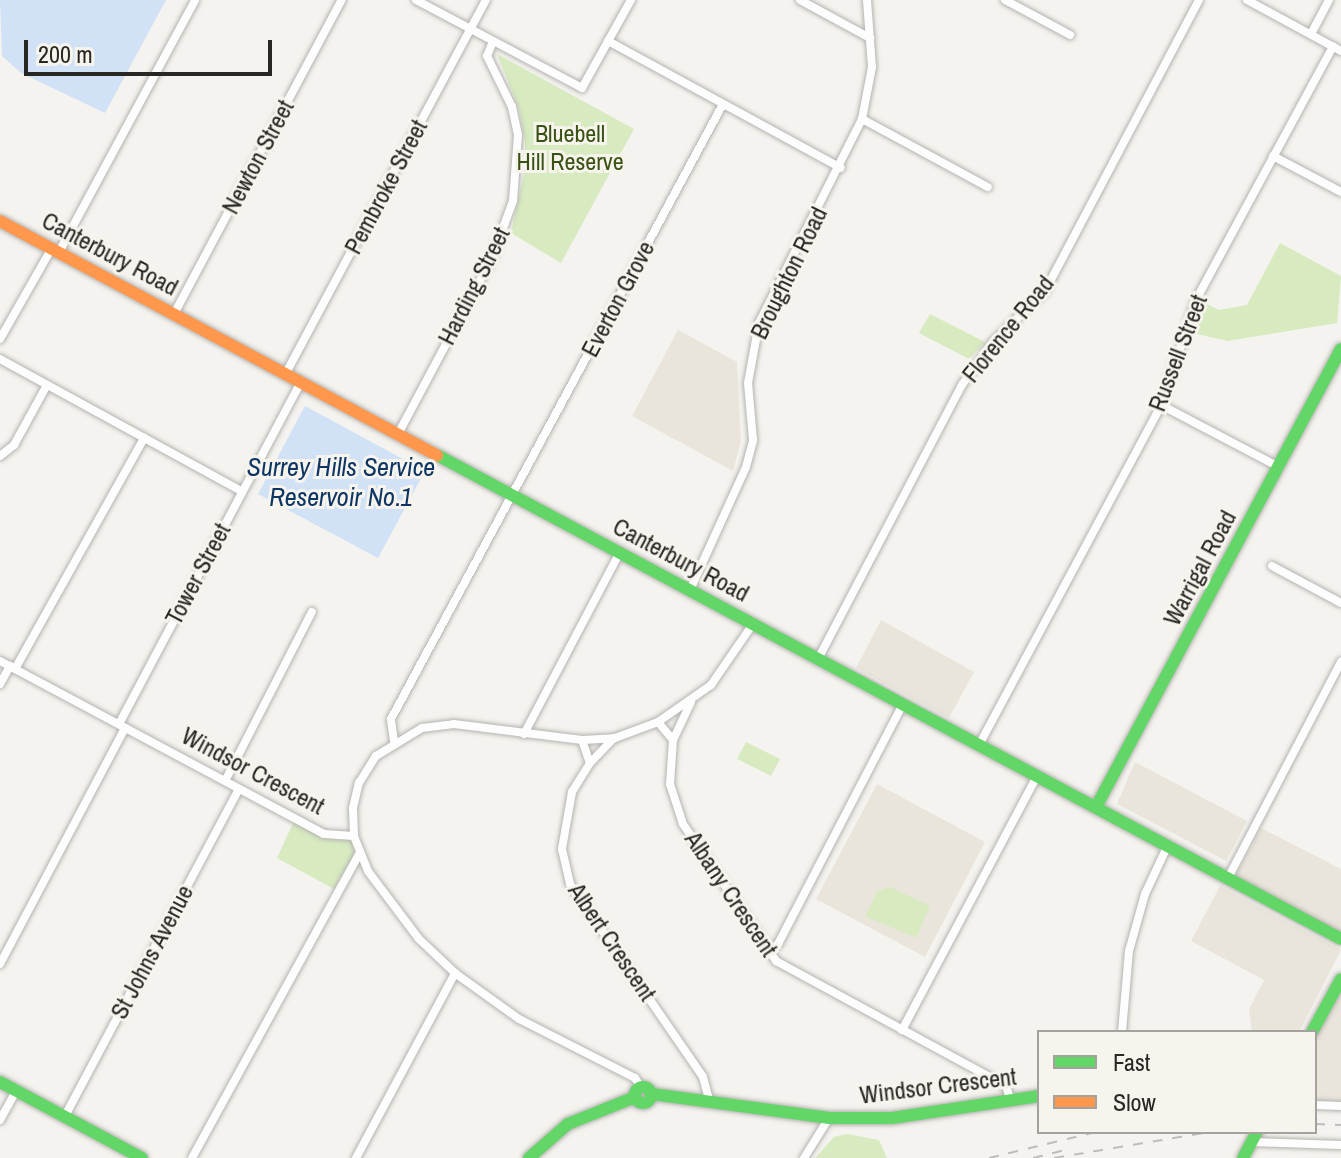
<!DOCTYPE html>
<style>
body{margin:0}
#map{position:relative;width:1341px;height:1158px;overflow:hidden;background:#f5f3ef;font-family:"Archivo Narrow",sans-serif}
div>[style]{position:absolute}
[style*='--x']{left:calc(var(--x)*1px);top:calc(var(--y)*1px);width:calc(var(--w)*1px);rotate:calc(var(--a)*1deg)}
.built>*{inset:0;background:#eae5db}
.green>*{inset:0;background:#d7eac0}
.water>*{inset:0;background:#d1e1f6}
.roads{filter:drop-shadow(0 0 2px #b4b3b0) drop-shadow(0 0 2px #b4b3b0)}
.street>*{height:8px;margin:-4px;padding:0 4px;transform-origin:4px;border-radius:4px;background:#fefdfd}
.fast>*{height:12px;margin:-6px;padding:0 6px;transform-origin:6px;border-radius:6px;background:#63d668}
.fast>.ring{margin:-6px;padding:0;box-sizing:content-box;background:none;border:12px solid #63d668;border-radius:50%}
.slow>*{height:12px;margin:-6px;padding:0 6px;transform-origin:6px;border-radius:6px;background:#ff974d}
.rail>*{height:2px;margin-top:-1px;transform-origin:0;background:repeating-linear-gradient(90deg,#bebdbd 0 10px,transparent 0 20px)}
span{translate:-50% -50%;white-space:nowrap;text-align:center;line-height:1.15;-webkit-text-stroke:6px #f7f4ed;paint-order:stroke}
.park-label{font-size:24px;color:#385213}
.street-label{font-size:24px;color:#282724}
.water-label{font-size:26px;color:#0e3665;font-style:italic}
.legend{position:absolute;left:1037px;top:1030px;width:280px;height:104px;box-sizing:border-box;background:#f7f4ed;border:2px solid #a4a29d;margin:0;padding:10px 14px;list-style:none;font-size:24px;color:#282724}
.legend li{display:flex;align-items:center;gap:16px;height:40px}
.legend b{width:40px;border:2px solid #a4a29d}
.scale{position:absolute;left:24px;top:40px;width:248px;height:36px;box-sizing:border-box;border:4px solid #282724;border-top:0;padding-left:10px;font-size:24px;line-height:28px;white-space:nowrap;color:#282724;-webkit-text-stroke:6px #f7f4ed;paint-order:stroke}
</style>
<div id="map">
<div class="built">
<div style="clip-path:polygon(678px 330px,737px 362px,741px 441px,733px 471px,632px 416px)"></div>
<div style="clip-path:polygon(881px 620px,974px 672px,949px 718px,856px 668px)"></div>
<div style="clip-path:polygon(1135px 762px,1247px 821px,1226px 861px,1117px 804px)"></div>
<div style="clip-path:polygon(877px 784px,985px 842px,925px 957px,816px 899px)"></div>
<div style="clip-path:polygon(1261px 828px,1341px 869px,1341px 939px,1233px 881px)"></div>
<div style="clip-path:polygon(1220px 886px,1341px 950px,1299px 1032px,1252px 1032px,1249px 1009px,1264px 980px,1191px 941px)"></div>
<div style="clip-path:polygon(1341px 980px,1341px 1106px,1315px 1105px,1315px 1032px)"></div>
</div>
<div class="green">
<div style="clip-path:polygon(497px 54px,634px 129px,561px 263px,511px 233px,525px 168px,525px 142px,519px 109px)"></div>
<div style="clip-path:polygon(1280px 243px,1341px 276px,1337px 323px,1227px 341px,1193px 333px,1205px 303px,1219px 310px,1247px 305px)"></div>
<div style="clip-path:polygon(930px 314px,985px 342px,969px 359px,919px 333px)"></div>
<div style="clip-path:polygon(746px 742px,780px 759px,771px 776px,737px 759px)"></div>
<div style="clip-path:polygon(294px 821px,336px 840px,354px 838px,357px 852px,334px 889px,277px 858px)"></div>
<div style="clip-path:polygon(890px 887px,930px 906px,916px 938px,865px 916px,878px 891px)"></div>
<div style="clip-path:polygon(847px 1134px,879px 1140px,887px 1158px,815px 1158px,834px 1137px)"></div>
</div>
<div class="water">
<div style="clip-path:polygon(0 0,166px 0,105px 113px,21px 73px,2px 56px)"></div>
<div style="clip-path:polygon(305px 406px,425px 471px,378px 558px,258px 494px)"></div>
</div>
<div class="roads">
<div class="street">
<div style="--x:416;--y:0;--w:188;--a:27.9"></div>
<div style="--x:582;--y:88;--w:101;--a:-60.9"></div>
<div style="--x:800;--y:0;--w:80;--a:28.5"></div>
<div style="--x:1005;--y:0;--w:74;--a:28.3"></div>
<div style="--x:1247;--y:0;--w:107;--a:28.5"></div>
<div style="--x:1311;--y:34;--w:38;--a:-62"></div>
<div style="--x:608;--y:41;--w:265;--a:28.6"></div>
<div style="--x:862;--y:119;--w:143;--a:28.4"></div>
<div style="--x:1273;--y:156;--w:77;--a:27.9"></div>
<div style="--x:59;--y:252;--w:286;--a:-61.6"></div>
<div style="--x:174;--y:314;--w:356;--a:-61.9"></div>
<div style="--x:0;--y:339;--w:105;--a:-60.3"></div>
<div style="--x:0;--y:359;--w:275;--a:28.7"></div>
<div style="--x:286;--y:373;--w:423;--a:-61.8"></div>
<div style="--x:1161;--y:405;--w:133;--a:27.7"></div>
<div style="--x:398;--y:434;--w:200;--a:-61.9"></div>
<div style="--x:492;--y:258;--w:61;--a:-69.8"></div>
<div style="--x:513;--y:201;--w:66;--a:-85.7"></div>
<div style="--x:518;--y:135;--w:29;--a:-102"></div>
<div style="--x:512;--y:107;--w:57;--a:-116.1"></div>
<div style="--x:487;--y:56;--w:16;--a:-68"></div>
<div style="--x:0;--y:456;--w:18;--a:-38"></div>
<div style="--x:14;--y:445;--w:68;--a:-61.2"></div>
<div style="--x:1272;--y:566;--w:78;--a:28.2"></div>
<div style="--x:690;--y:590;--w:135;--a:-65.5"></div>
<div style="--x:746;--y:467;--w:28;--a:-75"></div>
<div style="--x:753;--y:440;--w:57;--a:-95"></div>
<div style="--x:748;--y:383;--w:61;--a:-79.6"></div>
<div style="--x:759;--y:323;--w:229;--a:-63.2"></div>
<div style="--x:862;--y:119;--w:53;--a:-79.1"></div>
<div style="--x:872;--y:67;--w:67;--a:-94.3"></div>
<div style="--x:818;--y:659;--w:310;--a:-62.3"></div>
<div style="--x:962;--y:385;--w:52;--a:-54.5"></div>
<div style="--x:992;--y:343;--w:74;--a:-44.5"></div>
<div style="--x:1045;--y:291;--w:329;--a:-62.1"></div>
<div style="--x:0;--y:661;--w:367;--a:28.1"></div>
<div style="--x:324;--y:834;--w:30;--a:4"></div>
<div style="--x:15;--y:669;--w:265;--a:-60.8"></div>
<div style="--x:0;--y:684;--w:21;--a:-61"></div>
<div style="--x:691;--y:702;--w:42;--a:115.3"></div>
<div style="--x:673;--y:740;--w:44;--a:93.9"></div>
<div style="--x:670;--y:784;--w:42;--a:72"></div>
<div style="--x:683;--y:824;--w:166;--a:55.8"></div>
<div style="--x:776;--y:961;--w:262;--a:28.5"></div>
<div style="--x:1006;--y:1086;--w:16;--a:72"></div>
<div style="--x:658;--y:722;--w:23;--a:50"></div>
<div style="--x:119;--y:724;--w:387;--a:-62"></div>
<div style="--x:524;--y:734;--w:206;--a:-62.2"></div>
<div style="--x:614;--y:738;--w:35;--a:134"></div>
<div style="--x:590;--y:763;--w:34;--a:122"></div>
<div style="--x:572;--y:792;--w:58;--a:100"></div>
<div style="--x:562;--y:849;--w:36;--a:77"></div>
<div style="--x:570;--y:884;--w:234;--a:55.4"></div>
<div style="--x:703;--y:1077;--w:24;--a:75"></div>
<div style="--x:582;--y:740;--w:24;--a:71"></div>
<div style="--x:394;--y:741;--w:22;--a:-98"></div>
<div style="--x:391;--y:719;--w:699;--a:-61.64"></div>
<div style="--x:979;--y:745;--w:386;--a:-61.8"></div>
<div style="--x:1161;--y:405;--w:113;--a:-71.4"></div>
<div style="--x:1197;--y:298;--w:286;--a:-61.6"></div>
<div style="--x:225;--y:781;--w:190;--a:-62.8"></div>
<div style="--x:1228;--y:878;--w:244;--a:-62.4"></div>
<div style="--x:768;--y:952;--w:13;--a:-39"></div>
<div style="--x:778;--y:944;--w:271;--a:-62.5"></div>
<div style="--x:0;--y:964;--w:267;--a:-62.1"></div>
<div style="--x:902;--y:1030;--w:288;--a:-62"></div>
<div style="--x:1122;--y:1032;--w:81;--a:-85.1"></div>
<div style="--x:1129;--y:951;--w:59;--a:-74.3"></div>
<div style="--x:1145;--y:894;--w:54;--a:-64.9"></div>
<div style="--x:641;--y:1087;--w:11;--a:-124"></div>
<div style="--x:635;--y:1078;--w:130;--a:-153"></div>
<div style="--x:519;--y:1019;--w:79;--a:-144.3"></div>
<div style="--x:455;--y:973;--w:50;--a:-136.6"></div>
<div style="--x:419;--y:939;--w:85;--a:-126.9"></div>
<div style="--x:368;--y:871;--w:38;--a:-112"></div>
<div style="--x:354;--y:836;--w:28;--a:-92"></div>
<div style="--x:353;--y:808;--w:26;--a:-77"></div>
<div style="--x:359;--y:783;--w:32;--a:-58"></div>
<div style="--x:376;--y:756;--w:54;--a:-31.3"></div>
<div style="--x:422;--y:728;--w:32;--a:-7"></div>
<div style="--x:454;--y:724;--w:129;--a:7.1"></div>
<div style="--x:582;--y:740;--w:33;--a:-3"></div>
<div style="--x:615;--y:738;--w:46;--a:-20.4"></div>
<div style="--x:658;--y:722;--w:65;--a:-34.9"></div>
<div style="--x:711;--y:685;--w:74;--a:-55.5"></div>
<div style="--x:1315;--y:1105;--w:26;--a:2"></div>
<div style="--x:65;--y:1116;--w:370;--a:-62"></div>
<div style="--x:0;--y:1120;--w:33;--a:-61"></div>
<div style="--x:1252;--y:1142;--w:89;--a:1.9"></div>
<div style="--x:192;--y:1158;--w:348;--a:-61.2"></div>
<div style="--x:356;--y:1158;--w:210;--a:-61.8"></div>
<div style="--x:804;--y:1158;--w:47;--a:-58"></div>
</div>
<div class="fast">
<div style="--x:437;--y:455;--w:1025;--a:28.16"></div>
<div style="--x:1096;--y:807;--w:519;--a:-61.86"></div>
<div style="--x:1312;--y:1032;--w:60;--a:-61.3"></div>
<div style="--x:0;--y:1082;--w:161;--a:28.2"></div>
<div class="ring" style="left:635px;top:1087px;width:4px;height:4px"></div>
<div style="--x:652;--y:1094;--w:179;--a:7.7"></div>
<div style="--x:829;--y:1118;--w:63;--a:0"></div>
<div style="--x:892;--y:1118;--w:149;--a:-8.5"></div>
<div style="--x:529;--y:1158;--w:52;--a:-41.1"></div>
<div style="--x:568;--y:1124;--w:72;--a:-21.9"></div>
<div style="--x:1243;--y:1158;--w:30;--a:-62"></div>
</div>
<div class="slow">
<div style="--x:0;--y:221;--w:496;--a:28.2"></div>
</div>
</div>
<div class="rail">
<div style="--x:1315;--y:1124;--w:26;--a:2"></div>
<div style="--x:989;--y:1158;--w:110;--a:-13.7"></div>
<div style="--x:1033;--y:1158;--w:33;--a:-14"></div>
<div style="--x:1054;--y:1158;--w:158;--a:-9.5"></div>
</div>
<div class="park-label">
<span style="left:570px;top:148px">Bluebell<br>Hill Reserve</span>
</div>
<div class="street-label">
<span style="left:258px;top:157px;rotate:-62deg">Newton Street</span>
<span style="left:386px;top:187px;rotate:-62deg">Pembroke Street</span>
<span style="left:110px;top:254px;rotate:28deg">Canterbury Road</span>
<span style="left:789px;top:273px;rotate:-64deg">Broughton Road</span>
<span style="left:474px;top:286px;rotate:-63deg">Harding Street</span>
<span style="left:618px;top:299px;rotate:-62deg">Everton Grove</span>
<span style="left:1008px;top:329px;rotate:-51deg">Florence Road</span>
<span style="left:1178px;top:353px;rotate:-69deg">Russell Street</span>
<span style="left:681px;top:560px;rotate:28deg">Canterbury Road</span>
<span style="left:1200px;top:568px;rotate:-62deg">Warrigal Road</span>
<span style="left:198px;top:574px;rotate:-62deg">Tower Street</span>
<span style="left:253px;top:771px;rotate:28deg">Windsor Crescent</span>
<span style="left:731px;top:894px;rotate:56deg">Albany Crescent</span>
<span style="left:612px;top:942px;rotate:56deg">Albert Crescent</span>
<span style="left:152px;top:952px;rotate:-62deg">St Johns Avenue</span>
<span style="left:938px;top:1086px;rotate:-7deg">Windsor Crescent</span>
</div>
<div class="water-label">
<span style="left:341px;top:482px">Surrey Hills Service<br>Reservoir No.1</span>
</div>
<ul class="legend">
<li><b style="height:10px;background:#63d668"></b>Fast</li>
<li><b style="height:10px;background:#ff974d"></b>Slow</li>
</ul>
<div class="scale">200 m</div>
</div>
